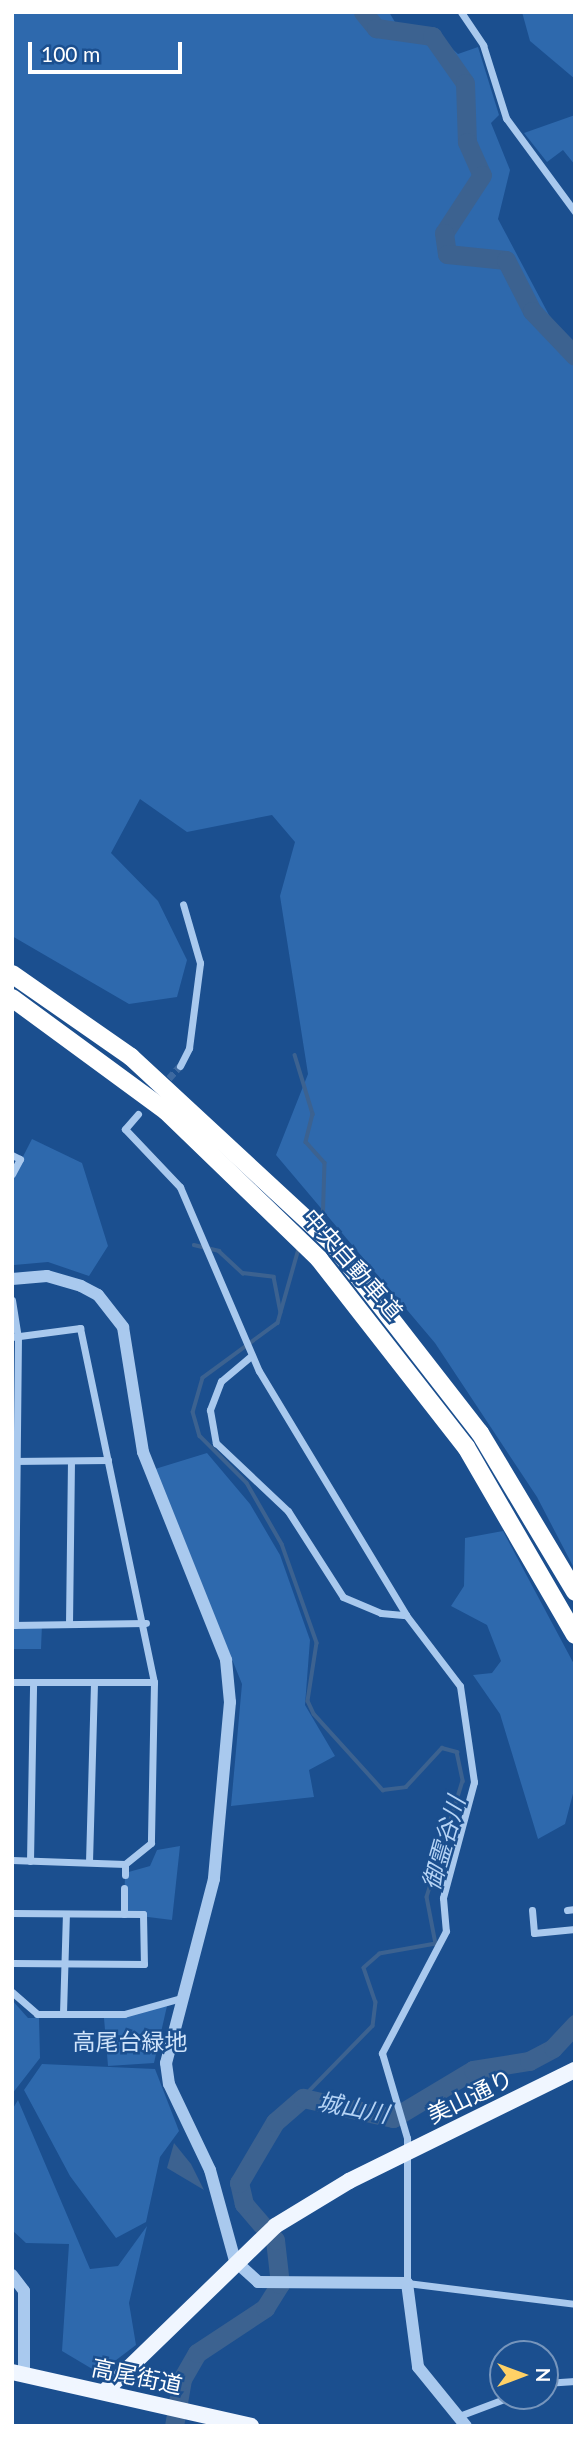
<!DOCTYPE html>
<meta charset="utf-8">
<style>
body{margin:0}
#map{position:relative;width:587px;height:2438px;overflow:hidden;background:#1b4f8f;font-family:Lato,"Noto Sans JP",sans-serif}
div>[style]{position:absolute}
[style*='--x']{left:calc(var(--x)*1px);top:calc(var(--y)*1px);width:calc(var(--w)*1px);rotate:calc(var(--a)*1deg)}
.green>*{inset:0;background:#2e69ad}
.water>*{inset:0;background:#3c6290}
.stream>*{height:3.5px;margin:-1.75px;padding:0 1.75px;transform-origin:1.75px;border-radius:1.75px;background:#3c6290}
.river>*{height:19px;margin:-9.5px;padding:0 9.5px;transform-origin:9.5px;border-radius:9.5px;background:#3c6290}
.minor-tunnel>*{height:7px;margin-top:-3.5px;transform-origin:0;background:repeating-linear-gradient(90deg,#3d69a0 0 7px,transparent 0 10.5px)}
.minor>*{height:7px;margin:-3.5px;padding:0 3.5px;transform-origin:3.5px;border-radius:3.5px;background:#a9c9ee}
.tertiary>*{height:12px;margin:-6px;padding:0 6px;transform-origin:6px;border-radius:6px;background:#a9c9ee}
.primary>*{height:16px;margin:-8px;padding:0 8px;transform-origin:8px;border-radius:8px;background:#f0f6ff}
.motorway>*{height:18px;margin:-9px;padding:0 9px;transform-origin:9px;border-radius:9px;background:#fff}
span{translate:-50% -50%;white-space:nowrap;text-align:center;line-height:1.15;-webkit-text-stroke:5px #1b4f8f;paint-order:stroke}
.street-label{font-size:23px;color:#fff}
.park-label{font-size:23px;color:#cfe3fa}
.water-label{font-size:24px;color:#b5d3f5;font-style:italic}
.frame{position:absolute;inset:0;border:14px solid #fff;pointer-events:none}
.north{position:absolute;left:489px;top:2340px;width:70px;height:70px;box-sizing:border-box;background:#1b4f8f;border:2px solid #7695bc;border-radius:50%;rotate:90deg;font-size:19px;font-weight:700;line-height:28px;text-align:center;color:#fff}
.north::after{content:'';display:block;margin:auto;width:24px;height:32px;background:#ffd166;clip-path:polygon(50% 0,100% 100%,50% 72%,0 100%)}
.scale{position:absolute;left:28px;top:42px;width:154px;height:32px;box-sizing:border-box;border:4px solid #fff;border-top:0;padding-left:9px;font-size:21px;line-height:24px;white-space:nowrap;color:#fff;-webkit-text-stroke:5px #1b4f8f;paint-order:stroke}
</style>
<div id="map">
<div class="green">
<div style="clip-path:polygon(12px 12px,389px 12px,405px 39px,445px 42px,458px 54px,478px 47px,499px 115px,491px 123px,510px 170px,498px 219px,549px 315px,575px 347px,575px 1570px,537px 1497px,435px 1343px,276px 1155px,308px 1074px,280px 896px,295px 842px,272px 815px,187px 832px,140px 799px,111px 853px,158px 901px,187px 960px,177px 997px,129px 1004px,12px 936px)"></div>
<div style="clip-path:polygon(522px 12px,575px 12px,575px 79px,530px 41px)"></div>
<div style="clip-path:polygon(575px 115px,575px 165px,563px 150px,547px 162px,524px 133px)"></div>
<div style="clip-path:polygon(32px 1139px,82px 1163px,108px 1246px,89px 1276px,48px 1262px,14px 1265px,12px 1178px)"></div>
<div style="clip-path:polygon(207px 1453px,250px 1504px,280px 1555px,310px 1640px,305px 1705px,335px 1756px,309px 1770px,314px 1797px,231px 1806px,242px 1684px,155px 1469px)"></div>
<div style="clip-path:polygon(503px 1531px,575px 1666px,575px 1786px,565px 1824px,538px 1839px,500px 1714px,473px 1675px,492px 1673px,501px 1661px,487px 1625px,451px 1606px,464px 1586px,465px 1538px)"></div>
<div style="clip-path:polygon(42px 1624px,41px 1649px,12px 1649px,12px 1625px)"></div>
<div style="clip-path:polygon(180px 1846px,172px 1920px,124px 1914px,125px 1873px,150px 1866px,157px 1850px)"></div>
<div style="clip-path:polygon(12px 2000px,28px 2018px,39px 2018px,40px 2058px,12px 2094px)"></div>
<div style="clip-path:polygon(167px 2006px,154px 2063px,108px 2066px,104px 2018px)"></div>
<div style="clip-path:polygon(42px 2064px,155px 2069px,179px 2131px,160px 2157px,146px 2222px,116px 2238px,70px 2176px,24px 2090px)"></div>
<div style="clip-path:polygon(18px 2100px,90px 2269px,118px 2266px,147px 2226px,129px 2303px,136px 2345px,99px 2373px,62px 2351px,69px 2244px,26px 2243px,12px 2230px,12px 2110px)"></div>
</div>
<div class="water">
<div style="clip-path:polygon(174px 2143px,191px 2164px,204px 2190px,167px 2168px)"></div>
</div>
<div class="stream">
<div style="--x:295;--y:1055;--w:62;--a:73"></div>
<div style="--x:313;--y:1114;--w:29;--a:104"></div>
<div style="--x:306;--y:1142;--w:28;--a:48"></div>
<div style="--x:325;--y:1163;--w:64;--a:91.8"></div>
<div style="--x:194;--y:1245;--w:26;--a:13"></div>
<div style="--x:219;--y:1251;--w:33;--a:43"></div>
<div style="--x:243;--y:1273;--w:31;--a:7"></div>
<div style="--x:274;--y:1277;--w:36;--a:79"></div>
<div style="--x:299;--y:1249;--w:77;--a:105.8"></div>
<div style="--x:278;--y:1323;--w:93;--a:143.7"></div>
<div style="--x:203;--y:1378;--w:35;--a:106"></div>
<div style="--x:193;--y:1412;--w:25;--a:74"></div>
<div style="--x:200;--y:1436;--w:66;--a:45"></div>
<div style="--x:247;--y:1483;--w:70;--a:60.2"></div>
<div style="--x:282;--y:1544;--w:105;--a:70.5"></div>
<div style="--x:317;--y:1643;--w:59;--a:98.8"></div>
<div style="--x:308;--y:1701;--w:14;--a:65"></div>
<div style="--x:314;--y:1714;--w:103;--a:47.8"></div>
<div style="--x:383;--y:1790;--w:23;--a:-7"></div>
<div style="--x:406;--y:1787;--w:53;--a:-47.3"></div>
<div style="--x:442;--y:1748;--w:16;--a:15"></div>
<div style="--x:457;--y:1752;--w:30;--a:78"></div>
<div style="--x:463;--y:1781;--w:121;--a:107.2"></div>
<div style="--x:427;--y:1897;--w:48;--a:79.2"></div>
<div style="--x:436;--y:1944;--w:57;--a:169.9"></div>
<div style="--x:380;--y:1954;--w:21;--a:139"></div>
<div style="--x:364;--y:1968;--w:36;--a:71"></div>
<div style="--x:376;--y:2002;--w:24;--a:97"></div>
<div style="--x:373;--y:2026;--w:100;--a:134.2"></div>
</div>
<div class="river">
<div style="--x:363;--y:12;--w:21;--a:51"></div>
<div style="--x:376;--y:28;--w:57;--a:8.1"></div>
<div style="--x:432;--y:36;--w:57;--a:54.9"></div>
<div style="--x:465;--y:83;--w:59;--a:88.1"></div>
<div style="--x:467;--y:142;--w:36;--a:66"></div>
<div style="--x:482;--y:175;--w:69;--a:123.2"></div>
<div style="--x:444;--y:233;--w:21;--a:82"></div>
<div style="--x:447;--y:254;--w:59;--a:5.8"></div>
<div style="--x:506;--y:260;--w:57;--a:63"></div>
<div style="--x:532;--y:311;--w:62;--a:46.3"></div>
<div style="--x:174;--y:2426;--w:48;--a:-80.3"></div>
<div style="--x:182;--y:2379;--w:30;--a:-60"></div>
<div style="--x:197;--y:2353;--w:82;--a:-33.5"></div>
<div style="--x:265;--y:2308;--w:28;--a:-58"></div>
<div style="--x:280;--y:2284;--w:44;--a:-96.5"></div>
<div style="--x:275;--y:2240;--w:48;--a:-130.7"></div>
<div style="--x:244;--y:2204;--w:22;--a:-103"></div>
<div style="--x:239;--y:2183;--w:71;--a:-59.5"></div>
<div style="--x:275;--y:2122;--w:37;--a:-41"></div>
<div style="--x:303;--y:2098;--w:92;--a:12.5"></div>
<div style="--x:393;--y:2118;--w:93;--a:-31"></div>
<div style="--x:473;--y:2070;--w:57;--a:-9.1"></div>
<div style="--x:529;--y:2061;--w:27;--a:-28"></div>
<div style="--x:553;--y:2048;--w:33;--a:-47"></div>
</div>
<div class="minor-tunnel">
<div style="--x:162;--y:1086;--w:27;--a:-48"></div>
</div>
<div class="minor">
<div style="--x:461;--y:12;--w:40;--a:56"></div>
<div style="--x:483;--y:45;--w:77;--a:72.5"></div>
<div style="--x:506;--y:118;--w:117;--a:53.7"></div>
<div style="--x:180;--y:1066;--w:20;--a:-63"></div>
<div style="--x:189;--y:1048;--w:86;--a:-82.6"></div>
<div style="--x:200;--y:963;--w:61;--a:-106.1"></div>
<div style="--x:138;--y:1114;--w:20;--a:131"></div>
<div style="--x:125;--y:1129;--w:80;--a:46.5"></div>
<div style="--x:180;--y:1187;--w:200;--a:66.8"></div>
<div style="--x:259;--y:1371;--w:285;--a:58.9"></div>
<div style="--x:406;--y:1615;--w:89;--a:52.7"></div>
<div style="--x:460;--y:1686;--w:97;--a:81.7"></div>
<div style="--x:474;--y:1782;--w:120;--a:105"></div>
<div style="--x:443;--y:1898;--w:33;--a:85"></div>
<div style="--x:446;--y:1931;--w:138;--a:117.7"></div>
<div style="--x:382;--y:2053;--w:89;--a:73.6"></div>
<div style="--x:407;--y:2138;--w:145;--a:90"></div>
<div style="--x:407;--y:2283;--w:169;--a:7.1"></div>
<div style="--x:12;--y:1155;--w:9;--a:27"></div>
<div style="--x:20;--y:1159;--w:17;--a:118"></div>
<div style="--x:12;--y:1300;--w:36;--a:81"></div>
<div style="--x:18;--y:1336;--w:289;--a:90.6"></div>
<div style="--x:12;--y:1337;--w:69;--a:-7.5"></div>
<div style="--x:80;--y:1328;--w:362;--a:78.2"></div>
<div style="--x:154;--y:1682;--w:161;--a:91.1"></div>
<div style="--x:151;--y:1843;--w:33;--a:141"></div>
<div style="--x:125;--y:1864;--w:113;--a:-178"></div>
<div style="--x:251;--y:1356;--w:39;--a:140"></div>
<div style="--x:221;--y:1381;--w:31;--a:111"></div>
<div style="--x:210;--y:1410;--w:34;--a:80"></div>
<div style="--x:216;--y:1443;--w:99;--a:43.4"></div>
<div style="--x:288;--y:1511;--w:102;--a:57.4"></div>
<div style="--x:343;--y:1597;--w:41;--a:22.8"></div>
<div style="--x:381;--y:1613;--w:25;--a:5"></div>
<div style="--x:12;--y:1461;--w:96;--a:-0.6"></div>
<div style="--x:69;--y:1624;--w:163;--a:-89.3"></div>
<div style="--x:12;--y:1625;--w:134;--a:-0.9"></div>
<div style="--x:12;--y:1682;--w:142;--a:0"></div>
<div style="--x:30;--y:1861;--w:179;--a:-89"></div>
<div style="--x:89;--y:1862;--w:180;--a:-88.4"></div>
<div style="--x:125;--y:1875;--w:11;--a:-90"></div>
<div style="--x:532;--y:1910;--w:23;--a:85"></div>
<div style="--x:534;--y:1933;--w:41;--a:-5.6"></div>
<div style="--x:567;--y:1910;--w:8;--a:-7"></div>
<div style="--x:12;--y:1913;--w:131;--a:0.4"></div>
<div style="--x:143;--y:1914;--w:50;--a:88.9"></div>
<div style="--x:144;--y:1964;--w:132;--a:-179.6"></div>
<div style="--x:124;--y:1914;--w:26;--a:-90"></div>
<div style="--x:12;--y:1992;--w:33;--a:41"></div>
<div style="--x:37;--y:2014;--w:87;--a:0"></div>
<div style="--x:124;--y:2014;--w:59;--a:-15.7"></div>
<div style="--x:63;--y:2013;--w:99;--a:-88.3"></div>
<div style="--x:545;--y:2383;--w:30;--a:-4"></div>
<div style="--x:459;--y:2416;--w:57;--a:-20.7"></div>
</div>
<div class="tertiary">
<div style="--x:12;--y:1279;--w:35;--a:-5"></div>
<div style="--x:47;--y:1276;--w:35;--a:16"></div>
<div style="--x:81;--y:1286;--w:19;--a:28"></div>
<div style="--x:98;--y:1295;--w:41;--a:52"></div>
<div style="--x:123;--y:1327;--w:127;--a:80.9"></div>
<div style="--x:143;--y:1452;--w:224;--a:68.2"></div>
<div style="--x:226;--y:1660;--w:42;--a:84.6"></div>
<div style="--x:230;--y:1702;--w:178;--a:95.2"></div>
<div style="--x:214;--y:1879;--w:190;--a:104.6"></div>
<div style="--x:166;--y:2063;--w:21;--a:82"></div>
<div style="--x:169;--y:2084;--w:95;--a:64.5"></div>
<div style="--x:210;--y:2170;--w:94;--a:74.6"></div>
<div style="--x:235;--y:2261;--w:31;--a:42"></div>
<div style="--x:258;--y:2282;--w:149;--a:0.4"></div>
<div style="--x:407;--y:2283;--w:85;--a:82.5"></div>
<div style="--x:418;--y:2367;--w:76;--a:50.9"></div>
<div style="--x:12;--y:2275;--w:20;--a:53"></div>
<div style="--x:24;--y:2291;--w:84;--a:90"></div>
</div>
<div class="primary">
<div style="--x:12;--y:2372;--w:245;--a:12.7"></div>
<div style="--x:104;--y:2392;--w:238;--a:-44.1"></div>
<div style="--x:275;--y:2226;--w:87;--a:-31.3"></div>
<div style="--x:349;--y:2181;--w:252;--a:-26.2"></div>
</div>
<div class="motorway">
<div style="--x:12;--y:974;--w:145;--a:34.9"></div>
<div style="--x:131;--y:1057;--w:274;--a:42.8"></div>
<div style="--x:332;--y:1243;--w:241;--a:52.1"></div>
<div style="--x:480;--y:1433;--w:185;--a:59.1"></div>
<div style="--x:12;--y:998;--w:191;--a:36.3"></div>
<div style="--x:166;--y:1111;--w:213;--a:44"></div>
<div style="--x:319;--y:1259;--w:239;--a:52"></div>
<div style="--x:466;--y:1447;--w:217;--a:59.9"></div>
</div>
<div class="street-label">
<span style="left:353px;top:1264px;rotate:49deg">中央自動車道</span>
<span style="left:470px;top:2096px;rotate:-26deg">美山通り</span>
<span style="left:137px;top:2376px;rotate:12deg">高尾街道</span>
</div>
<div class="park-label">
<span style="left:130px;top:2041px">高尾台緑地</span>
</div>
<div class="water-label">
<span style="left:443px;top:1843px;rotate:-74deg">御霊谷川</span>
<span style="left:353px;top:2107px;rotate:11deg">城山川</span>
</div>
<div class="frame"></div>
<div class="north">N</div>
<div class="scale">100 m</div>
</div>
